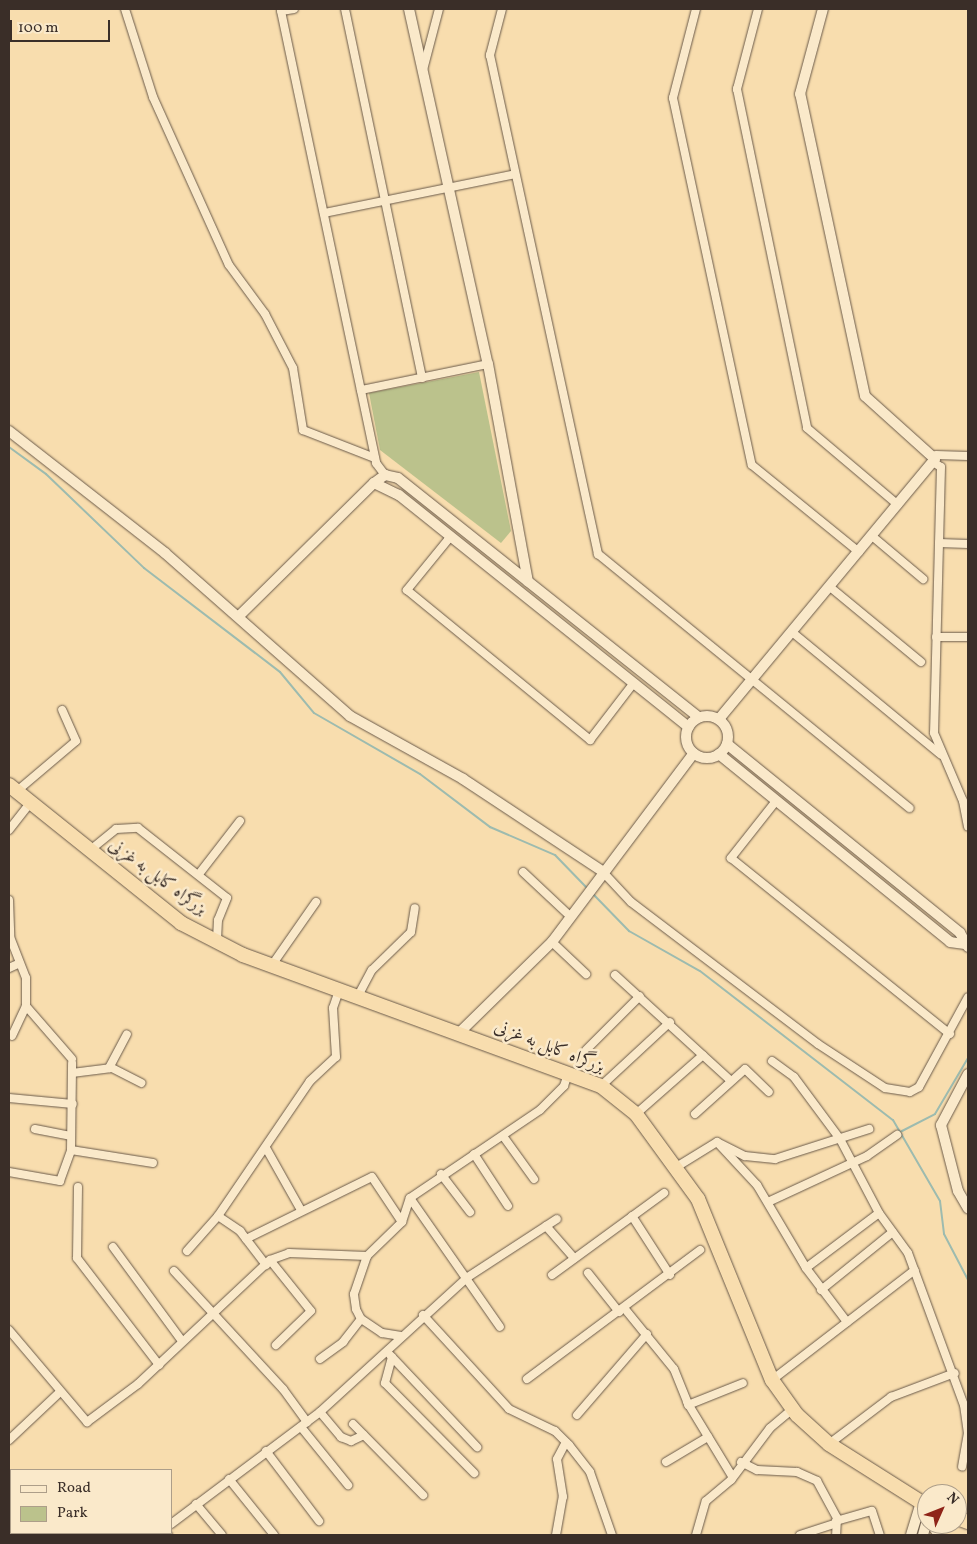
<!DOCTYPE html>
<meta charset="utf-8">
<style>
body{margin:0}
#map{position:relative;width:977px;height:1544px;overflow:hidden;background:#f8ddae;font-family:Vollkorn,Amiri,serif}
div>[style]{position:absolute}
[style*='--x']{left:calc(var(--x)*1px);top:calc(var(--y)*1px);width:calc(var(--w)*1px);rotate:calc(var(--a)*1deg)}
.green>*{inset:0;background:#bbc28c}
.stream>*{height:2px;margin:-1px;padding:0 1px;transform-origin:1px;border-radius:1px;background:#9dbbaf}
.roads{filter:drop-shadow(0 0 1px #6a5a4a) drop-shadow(0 0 1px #6a5a4a)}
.street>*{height:8px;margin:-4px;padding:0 4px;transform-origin:4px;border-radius:4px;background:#fae9ca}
.secondary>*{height:10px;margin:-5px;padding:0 5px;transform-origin:5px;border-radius:5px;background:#fae9ca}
.secondary>.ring{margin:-5px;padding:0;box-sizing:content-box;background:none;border:10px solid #fae9ca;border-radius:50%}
.highway>*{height:14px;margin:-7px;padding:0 7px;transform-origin:7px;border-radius:7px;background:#f8ddae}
span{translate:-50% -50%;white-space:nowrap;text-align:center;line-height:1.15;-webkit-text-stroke:5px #fae9ca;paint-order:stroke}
.street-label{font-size:18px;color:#3a2e28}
.frame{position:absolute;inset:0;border:10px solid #3a2e28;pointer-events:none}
.legend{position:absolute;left:10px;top:1469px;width:162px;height:65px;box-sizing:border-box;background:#fae9ca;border:1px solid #ad9e89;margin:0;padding:6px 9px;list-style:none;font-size:15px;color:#3a2e28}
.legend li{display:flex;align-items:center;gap:10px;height:25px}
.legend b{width:25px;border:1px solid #ad9e89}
.north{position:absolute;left:917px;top:1484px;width:50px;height:50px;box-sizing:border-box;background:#fae9ca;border:1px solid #ad9e89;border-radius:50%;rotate:46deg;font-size:14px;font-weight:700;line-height:20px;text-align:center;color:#3a2e28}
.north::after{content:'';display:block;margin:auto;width:18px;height:22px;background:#8f2418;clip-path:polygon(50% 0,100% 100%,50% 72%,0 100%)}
.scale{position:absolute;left:10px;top:20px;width:100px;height:22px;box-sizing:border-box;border:2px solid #3a2e28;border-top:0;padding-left:6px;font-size:15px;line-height:18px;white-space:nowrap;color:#3a2e28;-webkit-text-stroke:4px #fae9ca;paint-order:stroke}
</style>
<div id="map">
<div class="green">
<div style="clip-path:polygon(479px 372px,511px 531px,501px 543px,380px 450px,369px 393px)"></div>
</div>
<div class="stream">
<div style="--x:9;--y:447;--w:46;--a:36.1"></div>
<div style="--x:46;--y:474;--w:136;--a:43.8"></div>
<div style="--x:144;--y:568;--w:171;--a:37.4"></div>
<div style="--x:280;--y:672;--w:53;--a:50.3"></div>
<div style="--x:314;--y:713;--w:122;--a:29.9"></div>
<div style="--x:420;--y:774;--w:88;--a:37.1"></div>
<div style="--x:490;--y:827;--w:71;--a:23.3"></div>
<div style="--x:555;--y:855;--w:47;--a:45.9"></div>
<div style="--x:593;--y:894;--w:52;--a:45.8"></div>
<div style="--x:629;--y:931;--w:81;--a:29.4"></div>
<div style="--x:700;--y:971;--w:244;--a:37.7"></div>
<div style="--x:893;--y:1120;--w:94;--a:59.9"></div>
<div style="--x:940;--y:1201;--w:33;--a:83"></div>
<div style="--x:944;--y:1234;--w:52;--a:62.4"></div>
<div style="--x:902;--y:1131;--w:37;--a:-27"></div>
<div style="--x:935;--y:1114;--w:65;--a:-59.5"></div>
</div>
<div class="roads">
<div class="street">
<div style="--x:125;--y:9;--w:92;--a:72.3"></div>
<div style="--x:153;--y:97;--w:184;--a:65.7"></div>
<div style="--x:229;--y:265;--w:61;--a:53.7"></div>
<div style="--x:265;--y:314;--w:61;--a:62.6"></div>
<div style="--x:293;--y:368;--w:63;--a:80.8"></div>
<div style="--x:303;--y:430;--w:77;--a:21.3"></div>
<div style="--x:294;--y:9;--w:13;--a:171"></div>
<div style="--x:281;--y:11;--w:462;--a:78.1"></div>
<div style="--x:376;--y:463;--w:15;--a:53"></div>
<div style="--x:345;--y:9;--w:377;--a:78.2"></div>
<div style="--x:502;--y:9;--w:48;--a:104.6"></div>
<div style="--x:490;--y:55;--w:511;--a:77.79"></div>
<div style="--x:598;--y:554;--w:402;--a:39.2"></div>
<div style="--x:696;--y:9;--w:92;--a:104.5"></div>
<div style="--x:673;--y:98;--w:375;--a:77.9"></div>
<div style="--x:752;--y:465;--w:138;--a:39.1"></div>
<div style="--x:758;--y:9;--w:83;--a:104.7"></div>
<div style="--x:737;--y:89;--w:346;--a:78.3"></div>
<div style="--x:807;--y:428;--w:119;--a:40.2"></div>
<div style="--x:423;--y:70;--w:63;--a:-75.3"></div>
<div style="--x:324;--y:213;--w:195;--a:-11.5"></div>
<div style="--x:361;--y:390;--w:130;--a:-11.6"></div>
<div style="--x:936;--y:455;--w:32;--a:2"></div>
<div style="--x:933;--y:462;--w:9;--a:32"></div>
<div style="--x:941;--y:467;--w:266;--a:91.5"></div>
<div style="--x:934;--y:733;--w:74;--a:66.9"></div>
<div style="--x:963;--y:801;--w:26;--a:79"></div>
<div style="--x:451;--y:536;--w:70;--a:129.2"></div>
<div style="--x:407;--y:590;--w:237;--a:39.3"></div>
<div style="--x:590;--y:740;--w:71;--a:-52.5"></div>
<div style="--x:872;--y:536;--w:67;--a:40.1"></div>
<div style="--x:939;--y:543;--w:29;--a:2"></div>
<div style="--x:830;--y:587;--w:118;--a:39.5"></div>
<div style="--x:792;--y:632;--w:193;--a:39.5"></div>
<div style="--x:936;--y:637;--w:32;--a:0"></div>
<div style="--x:17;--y:791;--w:77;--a:-40.3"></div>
<div style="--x:76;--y:741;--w:34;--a:-114"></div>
<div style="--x:776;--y:801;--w:73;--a:128.3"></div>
<div style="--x:731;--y:858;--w:281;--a:38.8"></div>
<div style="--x:9;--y:830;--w:34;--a:-52"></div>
<div style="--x:89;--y:851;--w:35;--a:-39"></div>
<div style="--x:116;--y:829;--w:22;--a:-3"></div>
<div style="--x:138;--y:828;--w:113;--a:38.2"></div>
<div style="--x:227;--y:898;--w:24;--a:112"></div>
<div style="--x:218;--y:920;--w:22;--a:93"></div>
<div style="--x:602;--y:871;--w:42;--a:46.9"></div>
<div style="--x:631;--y:902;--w:235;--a:37.2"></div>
<div style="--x:818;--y:1044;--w:80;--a:33.3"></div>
<div style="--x:885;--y:1088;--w:25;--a:9"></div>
<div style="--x:910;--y:1092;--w:10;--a:-29"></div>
<div style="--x:919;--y:1087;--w:102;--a:-61.4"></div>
<div style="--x:523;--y:872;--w:66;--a:43.2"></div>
<div style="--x:199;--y:874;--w:67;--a:-52.3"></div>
<div style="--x:9;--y:900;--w:37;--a:88"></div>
<div style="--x:10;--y:937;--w:44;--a:68.7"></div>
<div style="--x:26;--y:978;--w:28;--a:90"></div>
<div style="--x:26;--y:1006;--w:33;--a:115"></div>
<div style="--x:552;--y:942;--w:47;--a:43.3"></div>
<div style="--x:272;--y:965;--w:77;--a:-55.1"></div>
<div style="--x:9;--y:968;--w:10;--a:-24"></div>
<div style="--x:615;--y:975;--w:157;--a:42.4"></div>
<div style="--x:359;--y:994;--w:27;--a:-62"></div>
<div style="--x:372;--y:970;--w:54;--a:-44.3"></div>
<div style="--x:411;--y:932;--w:24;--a:-81"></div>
<div style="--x:26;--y:1006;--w:70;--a:49"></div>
<div style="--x:586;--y:1050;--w:76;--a:-45"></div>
<div style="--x:772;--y:1061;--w:27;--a:36"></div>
<div style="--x:794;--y:1077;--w:77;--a:53.4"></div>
<div style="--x:840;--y:1139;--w:84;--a:62.2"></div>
<div style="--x:879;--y:1213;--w:49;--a:54.1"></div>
<div style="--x:908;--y:1253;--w:162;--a:69.8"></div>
<div style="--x:964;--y:1405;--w:28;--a:82"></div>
<div style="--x:968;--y:1433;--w:34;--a:100"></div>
<div style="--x:109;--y:1068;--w:38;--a:-62"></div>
<div style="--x:72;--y:1073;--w:40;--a:-7.1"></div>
<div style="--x:112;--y:1068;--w:33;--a:27"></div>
<div style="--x:601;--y:1086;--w:94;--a:-42.8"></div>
<div style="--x:9;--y:1098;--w:64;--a:5.4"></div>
<div style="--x:636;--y:1114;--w:89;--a:-41.4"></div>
<div style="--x:695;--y:1114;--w:67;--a:-42"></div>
<div style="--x:745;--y:1069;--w:33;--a:44"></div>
<div style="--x:35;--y:1129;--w:36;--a:11"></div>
<div style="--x:503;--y:1136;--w:53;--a:54.2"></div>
<div style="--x:717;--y:1142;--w:59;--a:47.1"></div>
<div style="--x:757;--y:1185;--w:96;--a:59.4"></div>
<div style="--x:806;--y:1268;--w:68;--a:52.8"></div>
<div style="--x:719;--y:1143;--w:29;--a:27"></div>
<div style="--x:745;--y:1156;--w:30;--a:6"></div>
<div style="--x:775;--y:1159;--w:99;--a:-17.7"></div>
<div style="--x:266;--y:1148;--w:71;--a:60.6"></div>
<div style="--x:71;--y:1150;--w:83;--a:9"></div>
<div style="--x:474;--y:1154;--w:62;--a:56.8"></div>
<div style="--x:678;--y:1166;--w:46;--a:-31.6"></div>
<div style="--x:9;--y:1172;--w:52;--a:10"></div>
<div style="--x:60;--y:1181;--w:33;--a:-70"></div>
<div style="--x:71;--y:1150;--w:87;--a:-89.3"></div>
<div style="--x:441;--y:1174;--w:48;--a:52.7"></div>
<div style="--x:78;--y:1187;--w:71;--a:90.8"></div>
<div style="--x:77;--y:1258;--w:135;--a:52.5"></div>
<div style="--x:410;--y:1198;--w:157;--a:55.1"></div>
<div style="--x:768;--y:1202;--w:109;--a:-24.9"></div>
<div style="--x:867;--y:1156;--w:37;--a:-35"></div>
<div style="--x:218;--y:1216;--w:27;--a:34"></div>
<div style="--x:240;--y:1231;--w:43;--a:52.6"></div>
<div style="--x:632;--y:1216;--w:70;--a:57.2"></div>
<div style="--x:546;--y:1226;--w:43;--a:48.8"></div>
<div style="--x:246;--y:1239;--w:140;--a:-26.2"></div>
<div style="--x:372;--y:1177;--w:54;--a:56.3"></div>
<div style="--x:113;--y:1247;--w:117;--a:53.7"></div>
<div style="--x:187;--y:1251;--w:47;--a:-48.5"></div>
<div style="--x:218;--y:1216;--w:163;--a:-55.7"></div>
<div style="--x:310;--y:1081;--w:35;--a:-43"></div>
<div style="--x:336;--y:1057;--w:49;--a:-93.5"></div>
<div style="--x:333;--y:1008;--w:21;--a:-71"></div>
<div style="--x:270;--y:1260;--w:65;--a:51.2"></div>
<div style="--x:311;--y:1311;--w:49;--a:135.8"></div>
<div style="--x:806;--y:1268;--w:91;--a:-37"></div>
<div style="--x:174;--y:1271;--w:161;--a:47.3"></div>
<div style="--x:283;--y:1389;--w:41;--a:54"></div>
<div style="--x:588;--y:1273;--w:50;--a:51.5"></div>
<div style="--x:552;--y:1275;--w:139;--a:-36.2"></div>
<div style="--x:821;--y:1290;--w:92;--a:-38.9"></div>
<div style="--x:625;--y:1309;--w:77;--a:50.8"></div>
<div style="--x:674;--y:1369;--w:35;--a:68"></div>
<div style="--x:687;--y:1402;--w:87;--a:58.7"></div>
<div style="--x:423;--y:1315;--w:127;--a:47.5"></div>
<div style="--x:509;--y:1409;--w:51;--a:25.6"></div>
<div style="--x:555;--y:1431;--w:20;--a:45"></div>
<div style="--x:569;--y:1445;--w:34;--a:52"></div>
<div style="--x:590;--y:1472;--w:67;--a:70.8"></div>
<div style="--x:9;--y:1330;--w:121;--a:49.7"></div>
<div style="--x:87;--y:1422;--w:64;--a:-36.7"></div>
<div style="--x:138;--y:1384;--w:181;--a:-43.2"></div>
<div style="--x:270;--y:1260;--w:20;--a:-20"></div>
<div style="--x:289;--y:1253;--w:78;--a:2.2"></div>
<div style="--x:401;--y:1336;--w:19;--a:-171"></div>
<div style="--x:382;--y:1333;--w:25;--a:-146"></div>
<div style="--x:361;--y:1319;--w:11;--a:-117"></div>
<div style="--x:356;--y:1309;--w:15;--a:-98"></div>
<div style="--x:354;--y:1294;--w:40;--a:-71.1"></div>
<div style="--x:367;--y:1256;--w:49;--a:-44.2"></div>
<div style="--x:402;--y:1222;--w:25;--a:-72"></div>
<div style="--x:410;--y:1198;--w:157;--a:-34.1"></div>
<div style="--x:540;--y:1110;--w:34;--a:-45"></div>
<div style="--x:564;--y:1086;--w:13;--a:-72"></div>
<div style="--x:390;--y:1355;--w:127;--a:46.6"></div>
<div style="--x:392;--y:1357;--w:27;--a:105"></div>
<div style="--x:385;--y:1383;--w:127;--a:45.3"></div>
<div style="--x:320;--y:1359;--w:29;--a:-36"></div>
<div style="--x:343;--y:1342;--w:29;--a:-52"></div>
<div style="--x:527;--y:1379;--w:216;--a:-36.7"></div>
<div style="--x:772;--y:1380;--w:180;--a:-37.6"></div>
<div style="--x:688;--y:1405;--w:59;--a:-21.8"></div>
<div style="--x:320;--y:1412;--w:33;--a:50"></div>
<div style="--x:341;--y:1437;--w:11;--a:22"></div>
<div style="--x:351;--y:1441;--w:14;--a:-25"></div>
<div style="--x:577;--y:1415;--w:107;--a:-49.2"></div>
<div style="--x:353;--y:1424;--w:100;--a:45.4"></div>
<div style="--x:301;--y:1427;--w:75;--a:51"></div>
<div style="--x:9;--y:1440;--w:70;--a:-43.3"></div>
<div style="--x:829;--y:1444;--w:78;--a:-37.2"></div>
<div style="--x:891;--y:1397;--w:68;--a:-20.6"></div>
<div style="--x:266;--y:1451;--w:88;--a:52.9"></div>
<div style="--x:666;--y:1462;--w:49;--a:-30.8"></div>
<div style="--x:741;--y:1462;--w:18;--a:27"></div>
<div style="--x:757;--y:1470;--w:40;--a:2.9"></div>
<div style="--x:797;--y:1472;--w:22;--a:24"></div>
<div style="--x:817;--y:1481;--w:42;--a:61.6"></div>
<div style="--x:837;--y:1518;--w:17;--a:93"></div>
<div style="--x:229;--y:1479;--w:72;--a:51.2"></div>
<div style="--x:196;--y:1504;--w:40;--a:50"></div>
<div style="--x:9;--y:1518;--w:4;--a:56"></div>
<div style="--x:836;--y:1521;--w:37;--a:-16"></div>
<div style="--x:872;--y:1511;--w:25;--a:72"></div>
<div style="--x:171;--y:1524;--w:186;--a:-36.9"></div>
<div style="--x:320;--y:1412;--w:200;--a:-42.4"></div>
<div style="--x:468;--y:1277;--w:106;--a:-33.1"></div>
<div style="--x:930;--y:1524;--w:14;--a:54"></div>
<div style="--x:22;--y:1533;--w:4;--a:34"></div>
<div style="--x:166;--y:1533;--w:3;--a:45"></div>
<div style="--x:156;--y:1535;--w:4;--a:-27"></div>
<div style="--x:556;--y:1535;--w:39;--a:-80"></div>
<div style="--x:563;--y:1497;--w:38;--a:-99"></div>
<div style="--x:557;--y:1459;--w:19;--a:-62"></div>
<div style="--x:696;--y:1535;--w:35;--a:-74"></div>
<div style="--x:706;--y:1501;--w:33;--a:-40"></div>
<div style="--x:731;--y:1480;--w:65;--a:-53.1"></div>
<div style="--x:770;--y:1428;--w:25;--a:-40"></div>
<div style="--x:789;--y:1412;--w:6;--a:18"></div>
<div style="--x:800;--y:1535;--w:38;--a:-18"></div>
</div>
<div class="secondary">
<div style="--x:409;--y:9;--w:364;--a:77.5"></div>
<div style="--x:488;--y:364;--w:221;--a:79.6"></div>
<div style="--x:9;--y:431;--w:198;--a:38"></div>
<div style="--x:165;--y:553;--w:247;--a:41.4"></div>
<div style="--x:350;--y:716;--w:129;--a:29.1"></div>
<div style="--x:463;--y:779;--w:167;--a:33.5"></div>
<div style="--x:374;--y:483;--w:28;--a:26"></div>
<div style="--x:399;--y:495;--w:371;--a:38.7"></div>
<div style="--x:240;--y:615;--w:188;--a:-44.6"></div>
<div style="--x:374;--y:483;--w:14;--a:-36"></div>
<div style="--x:385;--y:475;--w:13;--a:13"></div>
<div style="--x:398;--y:478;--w:384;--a:38.5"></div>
<div class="ring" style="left:686px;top:716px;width:32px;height:32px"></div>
<div style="--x:719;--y:719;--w:338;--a:-50.3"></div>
<div style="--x:935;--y:459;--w:94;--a:-138"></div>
<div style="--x:865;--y:396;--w:309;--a:-102.1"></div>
<div style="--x:800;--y:94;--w:88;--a:-74.9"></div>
<div style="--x:727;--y:744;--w:300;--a:39"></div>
<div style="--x:960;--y:933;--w:16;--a:60"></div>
<div style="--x:719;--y:754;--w:298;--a:39.1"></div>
<div style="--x:950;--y:942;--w:15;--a:8"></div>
<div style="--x:459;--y:1033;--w:130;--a:-44.4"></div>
<div style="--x:552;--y:942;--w:236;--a:-53.1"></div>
<div style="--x:968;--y:1074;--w:58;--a:117.9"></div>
<div style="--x:941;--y:1125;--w:68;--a:75.6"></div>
<div style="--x:958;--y:1191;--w:20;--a:60"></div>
<div style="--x:911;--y:1535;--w:34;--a:-73"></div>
<div style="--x:923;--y:1535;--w:16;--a:-75"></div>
</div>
<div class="highway">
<div style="--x:9;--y:785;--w:221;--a:38.7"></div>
<div style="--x:181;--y:923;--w:70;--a:27.3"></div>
<div style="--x:243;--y:955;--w:381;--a:20.1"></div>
<div style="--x:601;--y:1086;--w:45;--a:38.7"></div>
<div style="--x:636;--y:1114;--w:105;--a:53.9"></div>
<div style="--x:698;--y:1199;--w:196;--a:67.8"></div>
<div style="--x:772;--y:1380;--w:43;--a:54.5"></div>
<div style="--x:797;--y:1415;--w:43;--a:42.2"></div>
<div style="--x:829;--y:1444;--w:116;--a:32.3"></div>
<div style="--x:957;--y:1518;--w:12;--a:20"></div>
</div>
</div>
<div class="street-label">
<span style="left:157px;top:878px;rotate:36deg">بزرگراه کابل به غزنی</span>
<span style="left:549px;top:1048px;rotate:21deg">بزرگراه کابل به غزنی</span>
</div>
<div class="frame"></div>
<ul class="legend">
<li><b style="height:6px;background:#fae9ca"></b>Road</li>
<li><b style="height:14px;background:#bbc28c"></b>Park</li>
</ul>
<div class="north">N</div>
<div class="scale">100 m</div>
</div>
